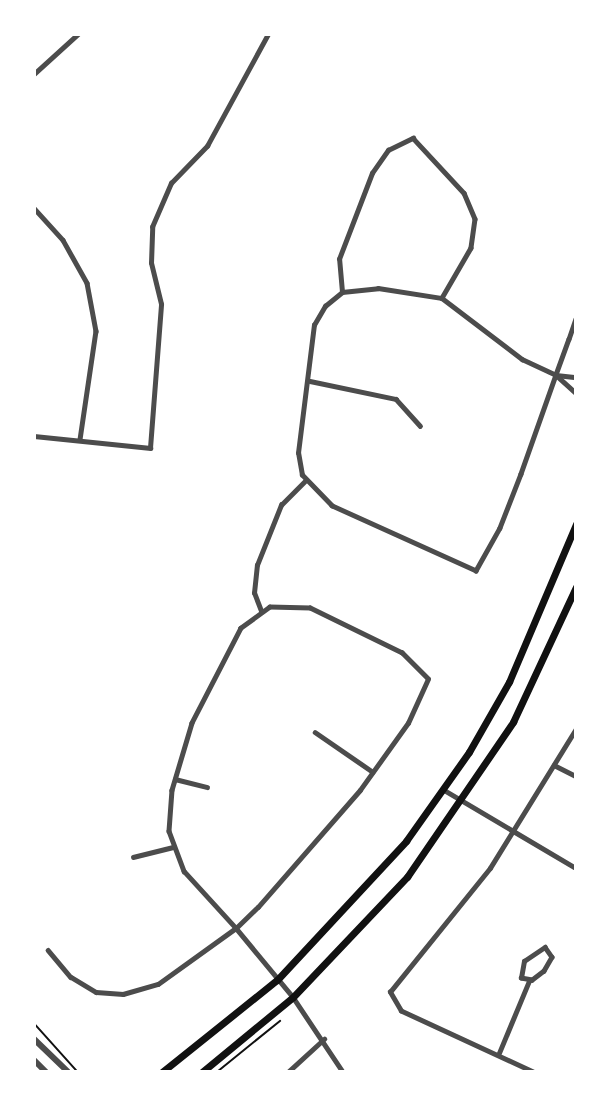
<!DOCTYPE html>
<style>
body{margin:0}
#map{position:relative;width:610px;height:1106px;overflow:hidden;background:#fff;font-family:Lato,sans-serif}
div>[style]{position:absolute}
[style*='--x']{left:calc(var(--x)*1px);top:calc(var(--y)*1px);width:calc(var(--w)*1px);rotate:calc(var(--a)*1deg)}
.path>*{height:1.5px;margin:-0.75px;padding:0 0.75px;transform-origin:0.75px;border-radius:0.75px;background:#111}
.minor>*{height:4.5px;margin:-2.25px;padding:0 2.25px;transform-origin:2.25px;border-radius:2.25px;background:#4c4c4c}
.tertiary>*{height:6px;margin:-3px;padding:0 3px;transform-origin:3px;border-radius:3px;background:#4c4c4c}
.secondary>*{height:7px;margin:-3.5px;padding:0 3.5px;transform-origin:3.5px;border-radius:3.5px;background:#111}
span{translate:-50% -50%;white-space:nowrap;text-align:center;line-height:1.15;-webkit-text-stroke:6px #fff;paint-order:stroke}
.frame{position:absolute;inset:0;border:36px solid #fff;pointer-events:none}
</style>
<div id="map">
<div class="path">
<div style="--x:34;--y:1023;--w:66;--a:48.1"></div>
<div style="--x:92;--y:1072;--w:33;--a:0"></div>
<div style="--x:217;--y:1072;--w:81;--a:-39"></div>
</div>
<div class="minor">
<div style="--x:34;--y:74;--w:59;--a:-42.3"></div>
<div style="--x:34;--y:208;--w:43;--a:47.8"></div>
<div style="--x:63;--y:240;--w:49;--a:60.8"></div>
<div style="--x:87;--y:283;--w:49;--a:79.4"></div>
<div style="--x:96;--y:331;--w:110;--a:98.4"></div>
<div style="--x:342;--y:292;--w:33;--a:-95"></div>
<div style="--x:339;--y:259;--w:92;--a:-69"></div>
<div style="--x:372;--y:173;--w:28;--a:-55"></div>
<div style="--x:388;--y:150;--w:28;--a:-26"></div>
<div style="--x:413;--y:138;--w:75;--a:47.2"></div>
<div style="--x:464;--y:193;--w:28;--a:67"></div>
<div style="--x:475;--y:219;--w:29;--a:98"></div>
<div style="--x:471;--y:248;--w:58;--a:120.1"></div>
<div style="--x:576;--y:319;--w:21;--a:109"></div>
<div style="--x:569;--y:339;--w:38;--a:110"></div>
<div style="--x:556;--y:375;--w:105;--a:109.5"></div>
<div style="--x:521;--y:474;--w:58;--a:111.3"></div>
<div style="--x:500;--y:528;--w:49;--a:119.2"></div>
<div style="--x:476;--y:571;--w:158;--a:-155.7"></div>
<div style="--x:332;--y:506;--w:43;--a:-134.1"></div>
<div style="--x:302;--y:475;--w:22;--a:-100"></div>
<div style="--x:298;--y:453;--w:129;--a:-82.9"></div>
<div style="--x:314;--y:325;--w:22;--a:-60"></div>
<div style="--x:325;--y:306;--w:22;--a:-39"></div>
<div style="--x:342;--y:292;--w:36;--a:-6"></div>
<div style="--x:378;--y:288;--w:65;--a:8.9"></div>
<div style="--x:442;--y:298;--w:101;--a:37.3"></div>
<div style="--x:522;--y:359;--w:38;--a:25"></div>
<div style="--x:556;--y:375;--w:20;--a:6"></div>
<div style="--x:556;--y:375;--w:27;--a:42"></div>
<div style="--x:310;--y:381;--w:88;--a:11.8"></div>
<div style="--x:396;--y:399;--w:36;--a:48"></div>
<div style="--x:34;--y:436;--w:117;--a:5.9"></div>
<div style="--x:150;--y:448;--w:144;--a:-85.6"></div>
<div style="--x:161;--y:304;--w:42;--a:-103.7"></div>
<div style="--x:151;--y:263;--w:36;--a:-88"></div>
<div style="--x:152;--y:227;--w:48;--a:-66.6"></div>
<div style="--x:171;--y:183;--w:52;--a:-45.8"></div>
<div style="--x:207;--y:146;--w:128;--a:-61.4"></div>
<div style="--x:261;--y:611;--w:19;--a:-111"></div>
<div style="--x:254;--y:593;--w:28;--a:-84"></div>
<div style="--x:257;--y:565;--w:65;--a:-68.2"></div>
<div style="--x:281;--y:505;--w:34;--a:-45"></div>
<div style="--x:315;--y:732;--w:70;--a:34.6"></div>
<div style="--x:554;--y:765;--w:25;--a:27"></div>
<div style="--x:175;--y:779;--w:33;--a:14"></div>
<div style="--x:444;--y:790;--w:153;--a:30.6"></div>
<div style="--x:133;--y:857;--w:41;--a:-14"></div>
<div style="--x:545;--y:947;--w:12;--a:55"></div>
<div style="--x:552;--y:957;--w:16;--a:120"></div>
<div style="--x:544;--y:971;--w:15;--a:143"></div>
<div style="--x:532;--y:980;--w:11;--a:-170"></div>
<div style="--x:521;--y:978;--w:17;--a:-80"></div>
<div style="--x:524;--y:961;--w:25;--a:-34"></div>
<div style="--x:48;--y:950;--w:35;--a:50"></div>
<div style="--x:71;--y:977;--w:29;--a:31"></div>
<div style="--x:96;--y:992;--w:27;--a:4"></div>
<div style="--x:123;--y:994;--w:36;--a:-16"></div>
<div style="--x:158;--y:984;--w:96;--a:-35.7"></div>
<div style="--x:236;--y:928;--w:30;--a:-44"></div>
<div style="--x:258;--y:907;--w:155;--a:-48.9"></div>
<div style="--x:360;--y:790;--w:82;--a:-54.4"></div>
<div style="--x:408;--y:723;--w:48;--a:-65.6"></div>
<div style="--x:428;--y:679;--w:37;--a:-135"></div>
<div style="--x:402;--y:653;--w:102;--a:-153.9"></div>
<div style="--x:310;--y:608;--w:40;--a:-178.6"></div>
<div style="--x:270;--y:607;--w:36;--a:144"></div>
<div style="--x:241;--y:628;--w:107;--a:117.3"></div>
<div style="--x:192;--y:723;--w:70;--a:106.6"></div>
<div style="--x:172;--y:790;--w:41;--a:94.2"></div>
<div style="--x:169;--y:831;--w:43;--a:69.4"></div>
<div style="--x:184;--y:871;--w:77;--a:47.6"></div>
<div style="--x:236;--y:928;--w:89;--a:50.4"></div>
<div style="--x:293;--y:997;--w:90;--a:56.3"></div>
<div style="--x:499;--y:1053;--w:78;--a:-67.4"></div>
<div style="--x:288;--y:1072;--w:49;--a:-42.5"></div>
<div style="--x:533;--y:1072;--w:145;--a:-155.2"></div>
<div style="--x:401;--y:1011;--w:22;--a:-120"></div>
<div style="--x:390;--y:992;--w:159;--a:-51.1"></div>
<div style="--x:490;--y:868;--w:163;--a:-58.3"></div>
</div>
<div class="tertiary">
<div style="--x:34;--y:1039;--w:47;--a:44.1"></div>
<div style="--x:34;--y:1060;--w:17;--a:45"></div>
</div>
<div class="secondary">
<div style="--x:162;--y:1072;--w:147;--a:-38.7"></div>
<div style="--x:277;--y:980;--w:190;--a:-47.1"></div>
<div style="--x:406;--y:841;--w:109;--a:-54.7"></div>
<div style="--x:469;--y:752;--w:81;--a:-60.3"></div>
<div style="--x:509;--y:682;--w:172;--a:-67"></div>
<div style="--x:202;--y:1072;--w:118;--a:-39.5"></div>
<div style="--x:293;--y:997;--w:166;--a:-46.5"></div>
<div style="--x:407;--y:877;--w:188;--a:-55.6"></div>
<div style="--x:513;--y:722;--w:149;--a:-65"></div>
</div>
<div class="frame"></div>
</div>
